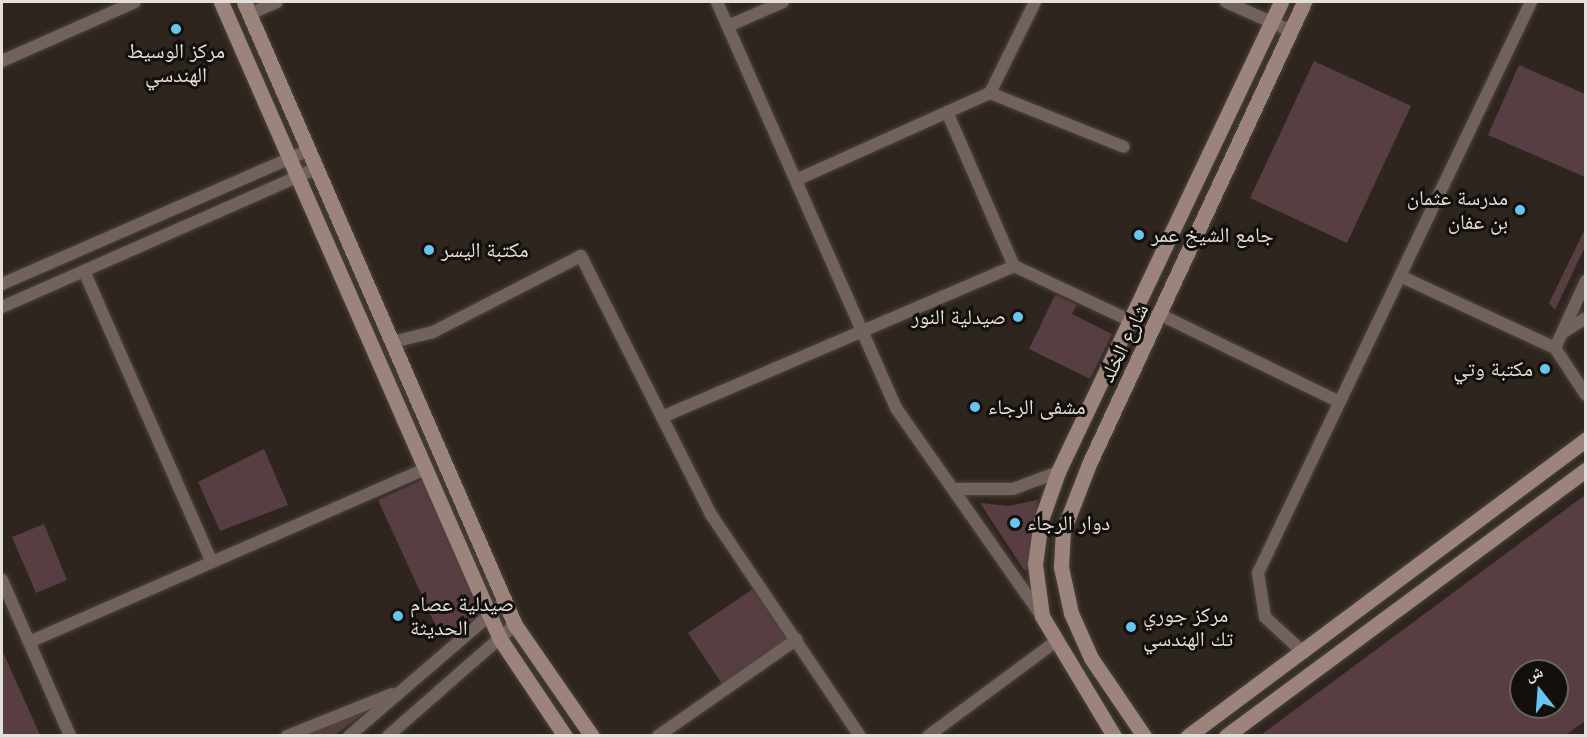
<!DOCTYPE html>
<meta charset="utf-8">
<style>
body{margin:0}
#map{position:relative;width:1587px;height:737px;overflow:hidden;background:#2e261e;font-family:Helvetica,"Noto Naskh Arabic",sans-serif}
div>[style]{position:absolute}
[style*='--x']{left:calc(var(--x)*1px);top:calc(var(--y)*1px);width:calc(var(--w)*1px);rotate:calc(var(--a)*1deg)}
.green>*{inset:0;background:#583e43}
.roads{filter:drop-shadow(0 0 2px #4b443c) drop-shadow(0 0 2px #4b443c)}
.street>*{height:12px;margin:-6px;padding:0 6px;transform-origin:6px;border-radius:6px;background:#72625e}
.secondary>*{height:15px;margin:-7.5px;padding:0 7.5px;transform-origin:7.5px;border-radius:7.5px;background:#9c837c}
.dots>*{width:16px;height:16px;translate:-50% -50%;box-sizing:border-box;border:3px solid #13100c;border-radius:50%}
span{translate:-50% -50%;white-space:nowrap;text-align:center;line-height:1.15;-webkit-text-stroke:6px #13100c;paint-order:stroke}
.poi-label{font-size:21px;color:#e4dfda}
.right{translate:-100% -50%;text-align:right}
.left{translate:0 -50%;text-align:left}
.street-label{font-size:21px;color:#e4dfda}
.frame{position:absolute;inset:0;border:3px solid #e4dfda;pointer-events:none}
.north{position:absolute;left:1509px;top:659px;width:60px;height:60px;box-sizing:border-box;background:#13100c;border:2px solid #67635e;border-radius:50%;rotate:343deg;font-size:16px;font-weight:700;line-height:24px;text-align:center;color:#e4dfda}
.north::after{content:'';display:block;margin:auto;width:21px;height:27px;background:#68c4f0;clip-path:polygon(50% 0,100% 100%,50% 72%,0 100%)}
</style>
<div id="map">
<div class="green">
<div style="clip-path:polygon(1314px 61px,1411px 106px,1347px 243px,1250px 198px)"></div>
<div style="clip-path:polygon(1519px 65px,1585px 94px,1585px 177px,1488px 135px)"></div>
<div style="clip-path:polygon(1585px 229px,1585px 247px,1555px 310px,1549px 303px)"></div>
<div style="clip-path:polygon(1055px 295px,1077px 305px,1072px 314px,1112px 334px,1090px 379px,1029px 349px)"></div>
<div style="clip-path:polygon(264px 449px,288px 505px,220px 531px,198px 482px)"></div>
<div style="clip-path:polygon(422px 480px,484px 615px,440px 635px,378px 500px)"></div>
<div style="clip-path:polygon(evenodd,1585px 495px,1585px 721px,1566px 735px,1261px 735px,1585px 495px,1521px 671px,1557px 671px,1557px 707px,1521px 707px,1521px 671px)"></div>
<div style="clip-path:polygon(1038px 500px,1028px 569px,1024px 570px,980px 503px,1009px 506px)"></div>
<div style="clip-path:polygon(44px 524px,67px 580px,36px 593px,12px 537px)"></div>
<div style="clip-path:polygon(753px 589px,788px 641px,722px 684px,688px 633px)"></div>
<div style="clip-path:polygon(2px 650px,40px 735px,2px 735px)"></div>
<div style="clip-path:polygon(372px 707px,335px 735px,306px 735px)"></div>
</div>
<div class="roads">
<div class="street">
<div style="--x:717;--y:2;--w:444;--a:66.2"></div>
<div style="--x:896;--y:408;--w:253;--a:55"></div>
<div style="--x:1226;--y:2;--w:71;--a:24"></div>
<div style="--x:249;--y:14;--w:30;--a:-23"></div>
<div style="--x:728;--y:26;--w:60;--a:-23.6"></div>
<div style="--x:2;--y:61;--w:145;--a:-23.9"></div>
<div style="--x:990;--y:93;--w:144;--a:21.9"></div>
<div style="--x:947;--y:112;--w:168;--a:66.5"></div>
<div style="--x:1014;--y:266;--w:132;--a:25.2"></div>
<div style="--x:796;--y:180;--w:213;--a:-24.2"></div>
<div style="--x:990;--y:93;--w:102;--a:-63.7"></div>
<div style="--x:84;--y:271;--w:318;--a:66.3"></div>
<div style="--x:1400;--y:276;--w:171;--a:24.9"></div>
<div style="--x:1555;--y:348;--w:56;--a:56.6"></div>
<div style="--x:2;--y:284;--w:335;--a:-23.6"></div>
<div style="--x:2;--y:307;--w:344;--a:-23.8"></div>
<div style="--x:1161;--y:315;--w:198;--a:26"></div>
<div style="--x:1562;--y:333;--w:28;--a:-32"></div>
<div style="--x:393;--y:342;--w:41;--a:-14"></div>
<div style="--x:433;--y:332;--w:166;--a:-27.2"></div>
<div style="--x:581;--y:256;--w:291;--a:63.3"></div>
<div style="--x:712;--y:516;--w:265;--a:56.1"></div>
<div style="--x:1555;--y:348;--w:74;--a:-65.2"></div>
<div style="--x:662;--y:417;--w:383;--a:-23.2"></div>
<div style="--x:956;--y:489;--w:57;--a:0"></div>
<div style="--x:1013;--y:489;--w:48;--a:-20.7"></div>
<div style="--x:2;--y:580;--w:170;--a:66.4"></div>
<div style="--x:29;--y:642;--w:432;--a:-23.6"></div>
<div style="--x:1304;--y:653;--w:53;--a:-137.3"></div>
<div style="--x:1265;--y:617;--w:45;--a:-99"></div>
<div style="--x:1258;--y:573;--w:633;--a:-64.45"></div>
<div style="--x:287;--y:736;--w:113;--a:-21.8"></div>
<div style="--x:349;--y:736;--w:206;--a:-40.7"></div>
<div style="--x:388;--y:736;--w:169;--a:-41.2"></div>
<div style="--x:658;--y:736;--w:169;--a:-34.9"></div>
<div style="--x:928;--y:736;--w:158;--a:-36.5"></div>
</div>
<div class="secondary">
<div style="--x:221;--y:2;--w:695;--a:66.35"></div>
<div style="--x:500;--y:639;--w:117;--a:56.2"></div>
<div style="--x:244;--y:2;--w:679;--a:66.49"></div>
<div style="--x:515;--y:625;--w:135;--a:55.3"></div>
<div style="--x:1114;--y:736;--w:140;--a:-121"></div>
<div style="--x:1042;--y:616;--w:52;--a:-97.7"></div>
<div style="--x:1035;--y:564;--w:44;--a:-82.2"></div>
<div style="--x:1041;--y:520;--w:51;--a:-70.5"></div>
<div style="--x:1058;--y:472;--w:520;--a:-64.62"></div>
<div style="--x:1144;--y:736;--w:94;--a:-124.2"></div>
<div style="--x:1091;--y:658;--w:49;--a:-114"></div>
<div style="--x:1071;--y:613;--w:47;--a:-102.3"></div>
<div style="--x:1061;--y:567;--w:36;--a:-87"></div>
<div style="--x:1063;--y:531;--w:72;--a:-68.8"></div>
<div style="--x:1089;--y:464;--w:510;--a:-65.04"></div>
<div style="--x:1188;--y:736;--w:497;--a:-36.7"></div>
<div style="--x:1226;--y:736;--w:448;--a:-36.5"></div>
</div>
</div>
<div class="dots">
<div style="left:176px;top:29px;background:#68c4f0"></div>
<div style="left:1520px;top:210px;background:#68c4f0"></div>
<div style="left:1139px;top:235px;background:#68c4f0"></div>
<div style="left:429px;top:250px;background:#68c4f0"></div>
<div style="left:1018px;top:317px;background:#68c4f0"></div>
<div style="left:1545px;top:369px;background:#68c4f0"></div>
<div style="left:975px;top:407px;background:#68c4f0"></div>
<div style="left:1015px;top:523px;background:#68c4f0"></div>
<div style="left:398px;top:616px;background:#68c4f0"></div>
<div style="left:1131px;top:627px;background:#68c4f0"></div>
</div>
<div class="poi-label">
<span style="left:176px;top:63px">مركز الوسيط<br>الهندسي</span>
<span class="right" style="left:1508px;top:210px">مدرسة عثمان<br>بن عفان</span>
<span class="left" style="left:1151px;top:235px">جامع الشيخ عمر</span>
<span class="left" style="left:441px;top:250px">مكتبة اليسر</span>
<span class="right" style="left:1006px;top:317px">صيدلية النور</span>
<span class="right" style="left:1533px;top:369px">مكتبة وتي</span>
<span class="left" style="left:988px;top:407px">مشفى الرجاء</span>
<span class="left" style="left:1027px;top:523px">دوار الرجاء</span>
<span class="left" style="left:410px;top:616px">صيدلية عصام<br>الحديثة</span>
<span class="left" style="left:1143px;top:627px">مركز جوري<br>تك الهندسي</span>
</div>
<div class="street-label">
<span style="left:1124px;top:343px;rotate:-64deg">شارع الخلد</span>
</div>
<div class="frame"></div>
<div class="north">ش</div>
</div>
